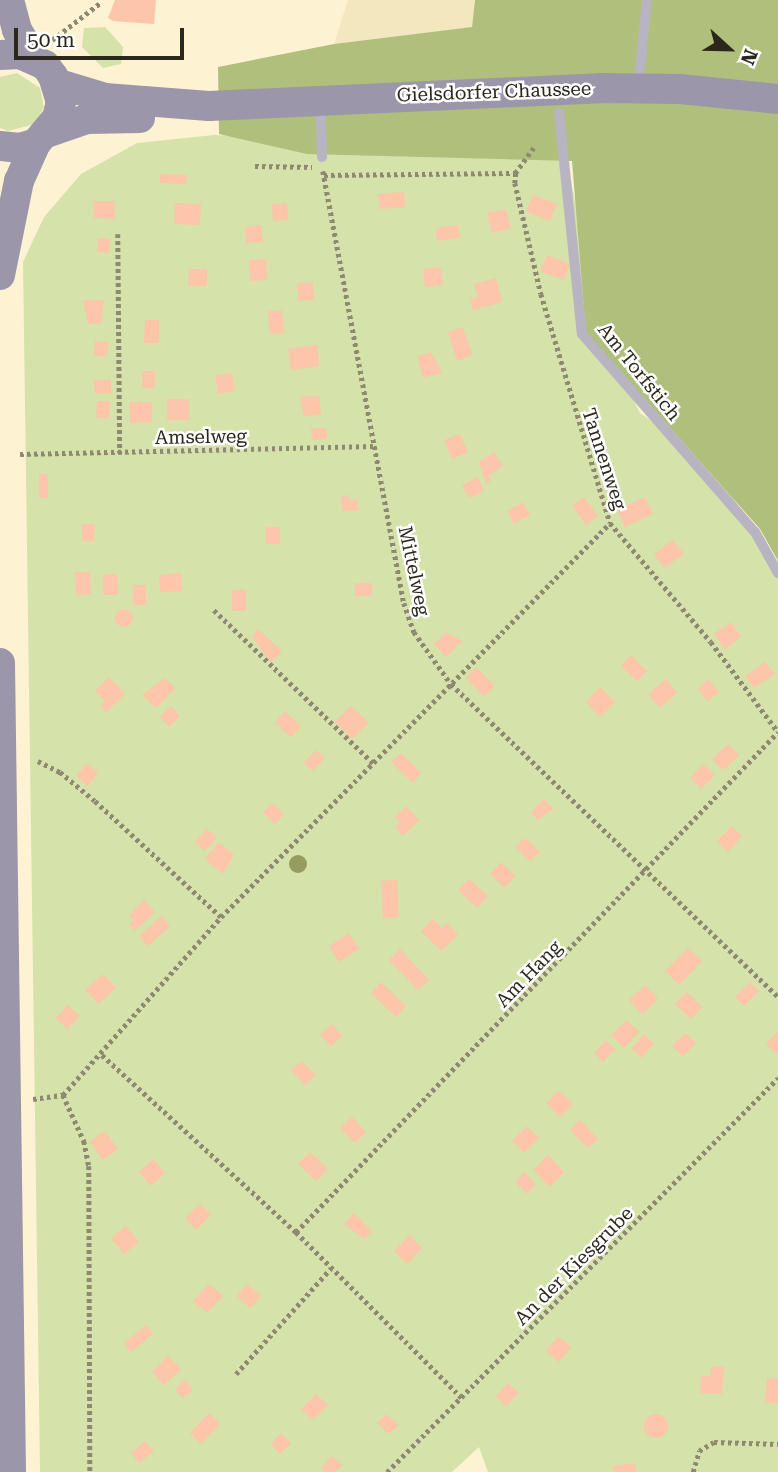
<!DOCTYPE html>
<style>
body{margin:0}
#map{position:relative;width:778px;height:1472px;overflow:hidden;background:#fdf3d3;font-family:"Roboto Serif",serif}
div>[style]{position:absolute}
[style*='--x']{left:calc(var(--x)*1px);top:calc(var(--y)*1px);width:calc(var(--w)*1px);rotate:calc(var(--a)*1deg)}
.built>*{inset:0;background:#f3e7bf}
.green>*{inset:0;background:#d5e2a9}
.forest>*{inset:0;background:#b0bf7b}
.building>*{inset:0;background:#fdc5aa}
.round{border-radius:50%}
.path>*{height:4.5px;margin-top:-2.25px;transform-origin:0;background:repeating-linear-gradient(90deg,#8f8872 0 3.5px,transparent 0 7px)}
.lane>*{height:10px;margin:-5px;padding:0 5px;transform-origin:5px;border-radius:5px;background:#b8b4c2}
.secondary>*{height:30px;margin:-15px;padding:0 15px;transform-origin:15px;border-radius:15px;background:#9b96a9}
.trees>*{width:18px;height:18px;margin:-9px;border-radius:50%;background:#989a5f}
span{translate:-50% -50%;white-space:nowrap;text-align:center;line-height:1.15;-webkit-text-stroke:5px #fff;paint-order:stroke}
.street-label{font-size:19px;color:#2b271b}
.north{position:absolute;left:694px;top:14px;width:70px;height:70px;-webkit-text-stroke:5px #fff;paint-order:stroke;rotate:112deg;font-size:19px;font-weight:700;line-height:28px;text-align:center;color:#2b271b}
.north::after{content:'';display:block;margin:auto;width:24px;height:32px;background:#2b271b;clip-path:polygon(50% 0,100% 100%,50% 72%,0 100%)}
.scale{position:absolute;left:14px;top:28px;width:170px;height:32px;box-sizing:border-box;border:4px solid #2b271b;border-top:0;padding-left:9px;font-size:21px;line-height:24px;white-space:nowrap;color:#2b271b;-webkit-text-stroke:5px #fff;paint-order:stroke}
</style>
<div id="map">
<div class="built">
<div style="clip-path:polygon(348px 0,475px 0,472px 27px,334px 44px)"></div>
</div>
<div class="green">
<div style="clip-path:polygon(105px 27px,123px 47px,121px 64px,103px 68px,82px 47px,84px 28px)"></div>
<div style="clip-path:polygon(17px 73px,40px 88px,44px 107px,35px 124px,8px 131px,0 128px,0 77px)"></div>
<div style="clip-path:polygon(558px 117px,603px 338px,640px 413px,714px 464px,778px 575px,778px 1472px,488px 1472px,479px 1447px,452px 1472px,40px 1472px,23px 262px,44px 217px,81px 174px,137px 143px,214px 135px,287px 138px)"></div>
</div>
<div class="forest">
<div style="clip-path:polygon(475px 0,778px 0,778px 561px,760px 529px,586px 333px,572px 161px,307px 154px,219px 134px,218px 67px,334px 44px,472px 27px)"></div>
</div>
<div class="building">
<div style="clip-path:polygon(115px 0,156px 0,154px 24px,113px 21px,108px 18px)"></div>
<div style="clip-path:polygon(160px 174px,187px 175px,186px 184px,160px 183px)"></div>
<div style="clip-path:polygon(404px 192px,405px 207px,380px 209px,378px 194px)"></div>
<div style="clip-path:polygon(533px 195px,557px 204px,550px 221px,526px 211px)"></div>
<div style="clip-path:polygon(93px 201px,115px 201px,115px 219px,94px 218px)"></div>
<div style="clip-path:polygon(175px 203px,201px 204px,200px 225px,174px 224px)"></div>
<div style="clip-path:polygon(287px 203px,288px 220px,273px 221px,272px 204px)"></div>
<div style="clip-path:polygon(506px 209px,511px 228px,492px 233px,487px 213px)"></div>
<div style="clip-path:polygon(261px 225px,263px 242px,246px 243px,245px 227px)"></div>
<div style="clip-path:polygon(458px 225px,460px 238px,437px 241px,436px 228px)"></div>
<div style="clip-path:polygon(98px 238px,110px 239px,109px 253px,97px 252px)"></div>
<div style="clip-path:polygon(547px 255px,570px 264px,564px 280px,540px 271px)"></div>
<div style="clip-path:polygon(266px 259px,267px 280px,250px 281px,249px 260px)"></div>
<div style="clip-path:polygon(441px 267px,443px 285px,425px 287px,423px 269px)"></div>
<div style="clip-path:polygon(189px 269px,207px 269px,207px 286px,188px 286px)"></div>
<div style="clip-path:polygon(496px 278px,502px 302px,473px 310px,470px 299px,478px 297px,474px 284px)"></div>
<div style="clip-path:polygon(313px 282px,314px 300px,298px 301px,297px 283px)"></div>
<div style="clip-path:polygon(83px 300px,104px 300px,101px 323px,88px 324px)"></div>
<div style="clip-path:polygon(282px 310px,284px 333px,270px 334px,268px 311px)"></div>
<div style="clip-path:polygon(145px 320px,159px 320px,159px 343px,144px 343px)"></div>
<div style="clip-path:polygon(463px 327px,472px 355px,457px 361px,448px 332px)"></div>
<div style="clip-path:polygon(95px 341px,108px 342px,107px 356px,94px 356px)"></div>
<div style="clip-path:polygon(317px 345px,319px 366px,291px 370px,288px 349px)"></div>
<div style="clip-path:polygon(431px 352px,442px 373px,423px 378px,417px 356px)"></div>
<div style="clip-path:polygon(142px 371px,155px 371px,155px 388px,142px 388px)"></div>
<div style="clip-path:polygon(232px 373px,235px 391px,218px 394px,215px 375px)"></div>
<div style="clip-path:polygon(94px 380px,111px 380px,111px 394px,94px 393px)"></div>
<div style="clip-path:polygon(319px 396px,321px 415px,304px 416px,300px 397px)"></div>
<div style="clip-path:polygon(167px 399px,189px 399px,189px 420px,167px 420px)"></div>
<div style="clip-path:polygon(97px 401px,110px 401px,109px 418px,96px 418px)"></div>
<div style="clip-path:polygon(129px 402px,152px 402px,152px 422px,130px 423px)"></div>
<div style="clip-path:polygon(311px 428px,326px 428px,327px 439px,312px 440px)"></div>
<div style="clip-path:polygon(460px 434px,468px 452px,452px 459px,444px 440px)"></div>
<div style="clip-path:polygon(494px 452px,503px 466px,488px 476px,491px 480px,486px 484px,479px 462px)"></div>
<div style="clip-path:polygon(39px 474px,48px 474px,48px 498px,39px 498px)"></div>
<div style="clip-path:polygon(478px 477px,484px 491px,469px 498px,462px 485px)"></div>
<div style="clip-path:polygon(349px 495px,349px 501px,357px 500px,358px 510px,342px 511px,341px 496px)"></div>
<div style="clip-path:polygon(584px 497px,598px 516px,586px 525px,572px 506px)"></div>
<div style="clip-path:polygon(645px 497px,653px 514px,625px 527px,617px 510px)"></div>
<div style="clip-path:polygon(523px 502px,530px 515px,514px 524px,507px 511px)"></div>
<div style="clip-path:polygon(82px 524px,95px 524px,94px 541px,82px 541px)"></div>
<div style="clip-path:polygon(266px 527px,280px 527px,280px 544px,266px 544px)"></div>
<div style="clip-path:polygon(673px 540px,684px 554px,664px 568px,654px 554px)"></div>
<div style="clip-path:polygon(75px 572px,90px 572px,91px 594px,76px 595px)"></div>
<div style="clip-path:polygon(181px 573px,182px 591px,160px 592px,159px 575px)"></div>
<div style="clip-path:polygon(117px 574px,118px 595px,103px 595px,103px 575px)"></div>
<div style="clip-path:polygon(355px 583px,372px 583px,372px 596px,355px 596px)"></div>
<div style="clip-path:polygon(133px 585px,146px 585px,146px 605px,133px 605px)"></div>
<div style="clip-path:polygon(232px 590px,246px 590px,246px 611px,232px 611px)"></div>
<div class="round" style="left:115px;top:609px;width:18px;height:18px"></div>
<div style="clip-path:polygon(731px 622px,741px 637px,725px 649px,714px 634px)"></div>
<div style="clip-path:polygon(258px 629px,282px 651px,271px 663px,252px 637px)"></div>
<div style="clip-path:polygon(446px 632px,462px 641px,446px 657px,434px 644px)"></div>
<div style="clip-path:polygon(631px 655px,647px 671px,637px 681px,621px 666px)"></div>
<div style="clip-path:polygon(765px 662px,775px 674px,754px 688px,745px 676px)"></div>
<div style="clip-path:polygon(476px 667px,495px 686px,484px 696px,466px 678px)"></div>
<div style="clip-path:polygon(109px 677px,125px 694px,106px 712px,100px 706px,105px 701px,95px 691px)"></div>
<div style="clip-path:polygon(165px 678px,175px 688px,156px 708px,142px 695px)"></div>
<div style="clip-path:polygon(666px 679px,677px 693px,660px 708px,648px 694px)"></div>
<div style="clip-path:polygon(708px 679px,719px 692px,708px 701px,698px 689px)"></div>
<div style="clip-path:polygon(600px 687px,615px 702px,600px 717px,586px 702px)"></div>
<div style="clip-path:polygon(171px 706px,180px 716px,169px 727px,160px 717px)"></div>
<div style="clip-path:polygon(351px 706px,369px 723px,352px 739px,335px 722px)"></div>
<div style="clip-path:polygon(285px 711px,301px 726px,291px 737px,275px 723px)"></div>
<div style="clip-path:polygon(728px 744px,739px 755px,723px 770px,712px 759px)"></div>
<div style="clip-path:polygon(316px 750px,325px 758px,313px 771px,304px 763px)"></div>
<div style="clip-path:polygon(401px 753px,421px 773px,413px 783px,391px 762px)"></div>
<div style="clip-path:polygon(87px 763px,98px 773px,88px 786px,76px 776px)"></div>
<div style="clip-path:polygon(703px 764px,715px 775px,701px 789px,690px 778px)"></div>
<div style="clip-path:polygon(544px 799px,553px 809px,538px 820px,531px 813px)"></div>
<div style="clip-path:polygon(272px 803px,284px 814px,275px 824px,263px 812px)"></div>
<div style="clip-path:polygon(406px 806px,419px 820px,403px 836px,395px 827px,400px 822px,395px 817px)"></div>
<div style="clip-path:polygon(732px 826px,742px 836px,728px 852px,717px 841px)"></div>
<div style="clip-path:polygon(207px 829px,217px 838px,205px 851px,195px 842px)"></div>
<div style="clip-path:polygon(525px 838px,540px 852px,530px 861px,515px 847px)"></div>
<div style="clip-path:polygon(219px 842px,234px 855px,223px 874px,205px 859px)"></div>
<div style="clip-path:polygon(501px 862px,515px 876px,505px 888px,490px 874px)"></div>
<div style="clip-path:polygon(469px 879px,488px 896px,477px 908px,458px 890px)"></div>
<div style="clip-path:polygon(397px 880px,399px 917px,383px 918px,381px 881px)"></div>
<div style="clip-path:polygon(144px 900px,155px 912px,135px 931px,129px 925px,133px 920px,129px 915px)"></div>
<div style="clip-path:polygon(161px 916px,170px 926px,148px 946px,139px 936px)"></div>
<div style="clip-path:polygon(433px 919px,442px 928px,447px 923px,458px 935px,441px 951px,421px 931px)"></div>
<div style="clip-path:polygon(349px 933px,359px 949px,339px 962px,329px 946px)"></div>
<div style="clip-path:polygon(688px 948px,702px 961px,679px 985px,665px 971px)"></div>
<div style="clip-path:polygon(400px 949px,429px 980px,418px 990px,389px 960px)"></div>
<div style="clip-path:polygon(103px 974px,116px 988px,99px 1004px,85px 990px)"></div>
<div style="clip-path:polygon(381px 982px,406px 1006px,396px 1017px,371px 993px)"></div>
<div style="clip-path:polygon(750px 982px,759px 991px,744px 1006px,735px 997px)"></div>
<div style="clip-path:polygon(645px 985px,658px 999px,642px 1014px,629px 1000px)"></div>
<div style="clip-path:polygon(687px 992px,702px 1007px,691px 1019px,675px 1004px)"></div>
<div style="clip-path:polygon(68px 1005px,80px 1016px,67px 1029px,56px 1018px)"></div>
<div style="clip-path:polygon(627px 1020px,639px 1032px,624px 1048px,611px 1035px)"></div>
<div style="clip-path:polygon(332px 1024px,342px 1036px,331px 1046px,320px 1035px)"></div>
<div style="clip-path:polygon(778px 1031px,778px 1055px,766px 1044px)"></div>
<div style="clip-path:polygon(685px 1033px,696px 1043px,683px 1056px,672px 1046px)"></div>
<div style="clip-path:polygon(644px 1034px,654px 1044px,641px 1058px,632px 1049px)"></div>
<div style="clip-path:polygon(606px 1040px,615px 1049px,603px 1062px,594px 1053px)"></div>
<div style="clip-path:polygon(302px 1061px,316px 1075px,305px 1085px,291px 1070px)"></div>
<div style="clip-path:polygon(559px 1091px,573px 1104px,560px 1117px,546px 1103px)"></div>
<div style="clip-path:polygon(352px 1117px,366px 1132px,355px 1143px,340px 1128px)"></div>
<div style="clip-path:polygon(580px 1120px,598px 1139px,588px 1148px,570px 1130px)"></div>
<div style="clip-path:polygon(527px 1126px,539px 1138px,524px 1153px,512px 1141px)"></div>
<div style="clip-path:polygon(105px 1131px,118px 1149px,103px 1160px,90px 1142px)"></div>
<div style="clip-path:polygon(310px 1152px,328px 1169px,316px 1181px,298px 1164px)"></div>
<div style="clip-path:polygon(548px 1155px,564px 1172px,550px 1187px,533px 1170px)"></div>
<div style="clip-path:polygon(153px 1159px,165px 1173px,151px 1186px,139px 1172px)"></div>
<div style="clip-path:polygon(524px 1172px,536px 1184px,527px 1194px,515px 1182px)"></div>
<div style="clip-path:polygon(200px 1204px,211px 1215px,196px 1230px,185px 1218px)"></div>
<div style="clip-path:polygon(354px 1213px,372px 1232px,364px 1239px,344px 1224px)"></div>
<div style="clip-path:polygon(126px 1226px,139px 1242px,124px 1254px,111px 1238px)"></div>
<div style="clip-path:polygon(410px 1235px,422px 1248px,407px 1264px,394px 1251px)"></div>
<div style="clip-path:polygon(209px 1284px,223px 1296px,207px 1313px,193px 1301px)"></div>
<div style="clip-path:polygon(247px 1284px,261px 1296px,250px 1308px,237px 1296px)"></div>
<div style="clip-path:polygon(146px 1325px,153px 1334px,131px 1352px,124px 1343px)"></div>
<div style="clip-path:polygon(558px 1336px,571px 1347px,559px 1362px,546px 1351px)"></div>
<div style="clip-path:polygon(168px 1356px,181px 1369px,164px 1385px,152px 1372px)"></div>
<div style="clip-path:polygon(711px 1366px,724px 1367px,722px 1394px,700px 1393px,701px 1376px,710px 1376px)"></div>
<div style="clip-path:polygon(767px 1378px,778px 1379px,778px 1404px,765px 1402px)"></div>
<div style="clip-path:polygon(185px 1380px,193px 1390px,182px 1398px,175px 1389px)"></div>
<div style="clip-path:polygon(508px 1383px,519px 1393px,506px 1406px,496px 1396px)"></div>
<div style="clip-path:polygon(316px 1394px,328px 1405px,313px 1420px,301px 1409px)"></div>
<div style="clip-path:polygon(209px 1413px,220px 1424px,201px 1444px,190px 1433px)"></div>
<div class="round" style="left:644px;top:1414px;width:24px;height:24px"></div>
<div style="clip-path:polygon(386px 1414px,398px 1425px,389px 1434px,377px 1423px)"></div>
<div style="clip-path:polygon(281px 1433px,291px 1443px,280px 1454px,271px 1444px)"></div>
<div style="clip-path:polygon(145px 1441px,154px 1451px,139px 1463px,131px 1453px)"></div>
<div style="clip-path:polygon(332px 1456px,342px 1465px,335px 1472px,325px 1472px,321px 1468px)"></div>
<div style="clip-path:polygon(635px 1463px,636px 1472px,614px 1472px,613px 1466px)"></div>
</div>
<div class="path">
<div style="--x:52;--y:40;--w:61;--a:-37.6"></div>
<div style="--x:534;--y:148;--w:31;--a:126"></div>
<div style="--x:516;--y:173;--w:10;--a:96"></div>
<div style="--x:515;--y:183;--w:114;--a:76.8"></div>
<div style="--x:541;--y:294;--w:239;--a:73.2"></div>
<div style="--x:610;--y:523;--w:156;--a:49.7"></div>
<div style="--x:711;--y:642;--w:112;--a:53.3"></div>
<div style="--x:255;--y:166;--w:57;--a:1"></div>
<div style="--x:323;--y:171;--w:440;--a:79.4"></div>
<div style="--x:404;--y:603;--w:31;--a:71"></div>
<div style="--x:414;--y:632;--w:64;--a:54.6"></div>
<div style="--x:451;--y:684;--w:452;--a:43.7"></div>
<div style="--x:324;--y:175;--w:192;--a:-0.6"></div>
<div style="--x:118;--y:234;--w:219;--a:89.5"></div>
<div style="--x:20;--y:454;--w:355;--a:-1.3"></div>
<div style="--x:214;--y:610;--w:221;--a:43.9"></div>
<div style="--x:38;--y:761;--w:25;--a:27"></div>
<div style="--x:60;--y:772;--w:45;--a:39.6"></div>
<div style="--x:95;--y:801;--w:171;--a:42.6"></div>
<div style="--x:102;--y:1055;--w:263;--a:42.4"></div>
<div style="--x:296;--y:1232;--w:235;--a:45"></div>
<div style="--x:63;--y:1095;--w:51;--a:65.5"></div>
<div style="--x:84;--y:1141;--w:25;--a:79"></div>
<div style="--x:89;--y:1166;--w:306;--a:89.8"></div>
<div style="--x:33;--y:1099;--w:30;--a:-8"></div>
<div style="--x:63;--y:1095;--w:238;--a:-48.4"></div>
<div style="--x:221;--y:917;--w:554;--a:-45.37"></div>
<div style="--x:296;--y:1232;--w:694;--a:-46.05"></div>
<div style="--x:236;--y:1374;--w:142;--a:-48.1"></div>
<div style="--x:387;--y:1472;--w:555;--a:-45.22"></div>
<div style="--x:693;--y:1472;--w:22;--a:-74"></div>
<div style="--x:699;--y:1451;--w:17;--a:-31"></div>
<div style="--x:714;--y:1442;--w:64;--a:1.8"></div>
</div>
<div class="lane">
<div style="--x:638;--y:88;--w:88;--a:-84.2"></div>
<div style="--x:320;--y:104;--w:53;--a:87.8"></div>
<div style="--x:559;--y:113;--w:222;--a:84.1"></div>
<div style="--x:582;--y:334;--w:263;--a:48.9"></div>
<div style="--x:755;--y:532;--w:47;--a:60.7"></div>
</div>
<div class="secondary">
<div style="--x:9;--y:0;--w:31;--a:75"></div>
<div style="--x:17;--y:30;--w:31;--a:59"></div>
<div style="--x:0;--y:55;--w:20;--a:-3"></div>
<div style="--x:20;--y:54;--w:27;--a:24"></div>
<div style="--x:45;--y:65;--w:14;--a:54"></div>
<div style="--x:53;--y:76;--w:27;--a:73"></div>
<div style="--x:61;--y:102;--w:16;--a:104"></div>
<div style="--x:57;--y:118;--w:33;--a:130"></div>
<div style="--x:36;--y:143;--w:17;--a:163"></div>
<div style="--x:20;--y:148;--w:20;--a:-174"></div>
<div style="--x:56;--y:83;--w:51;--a:17"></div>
<div style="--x:105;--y:98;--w:104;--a:4.4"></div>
<div style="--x:209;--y:106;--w:391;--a:-2.6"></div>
<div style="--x:600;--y:88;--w:80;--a:0.7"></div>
<div style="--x:680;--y:89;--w:99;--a:5.8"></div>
<div style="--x:49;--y:132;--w:39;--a:-19"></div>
<div style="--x:86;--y:119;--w:54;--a:-1.1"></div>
<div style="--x:0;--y:275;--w:96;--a:-78.6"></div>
<div style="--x:19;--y:181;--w:42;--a:-65.9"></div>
<div style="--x:0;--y:663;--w:809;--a:89.22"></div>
</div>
<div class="trees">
<div style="left:298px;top:864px"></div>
</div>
<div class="street-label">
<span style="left:494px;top:92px;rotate:-2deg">Gielsdorfer Chaussee</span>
<span style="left:639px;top:372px;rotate:51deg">Am Torfstich</span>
<span style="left:201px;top:437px;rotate:-1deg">Amselweg</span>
<span style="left:604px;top:459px;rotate:72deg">Tannenweg</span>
<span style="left:414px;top:571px;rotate:78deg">Mittelweg</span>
<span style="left:529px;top:974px;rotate:-46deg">Am Hang</span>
<span style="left:574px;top:1266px;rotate:-45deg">An der Kiesgrube</span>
</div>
<div class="north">N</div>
<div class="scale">50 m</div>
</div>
